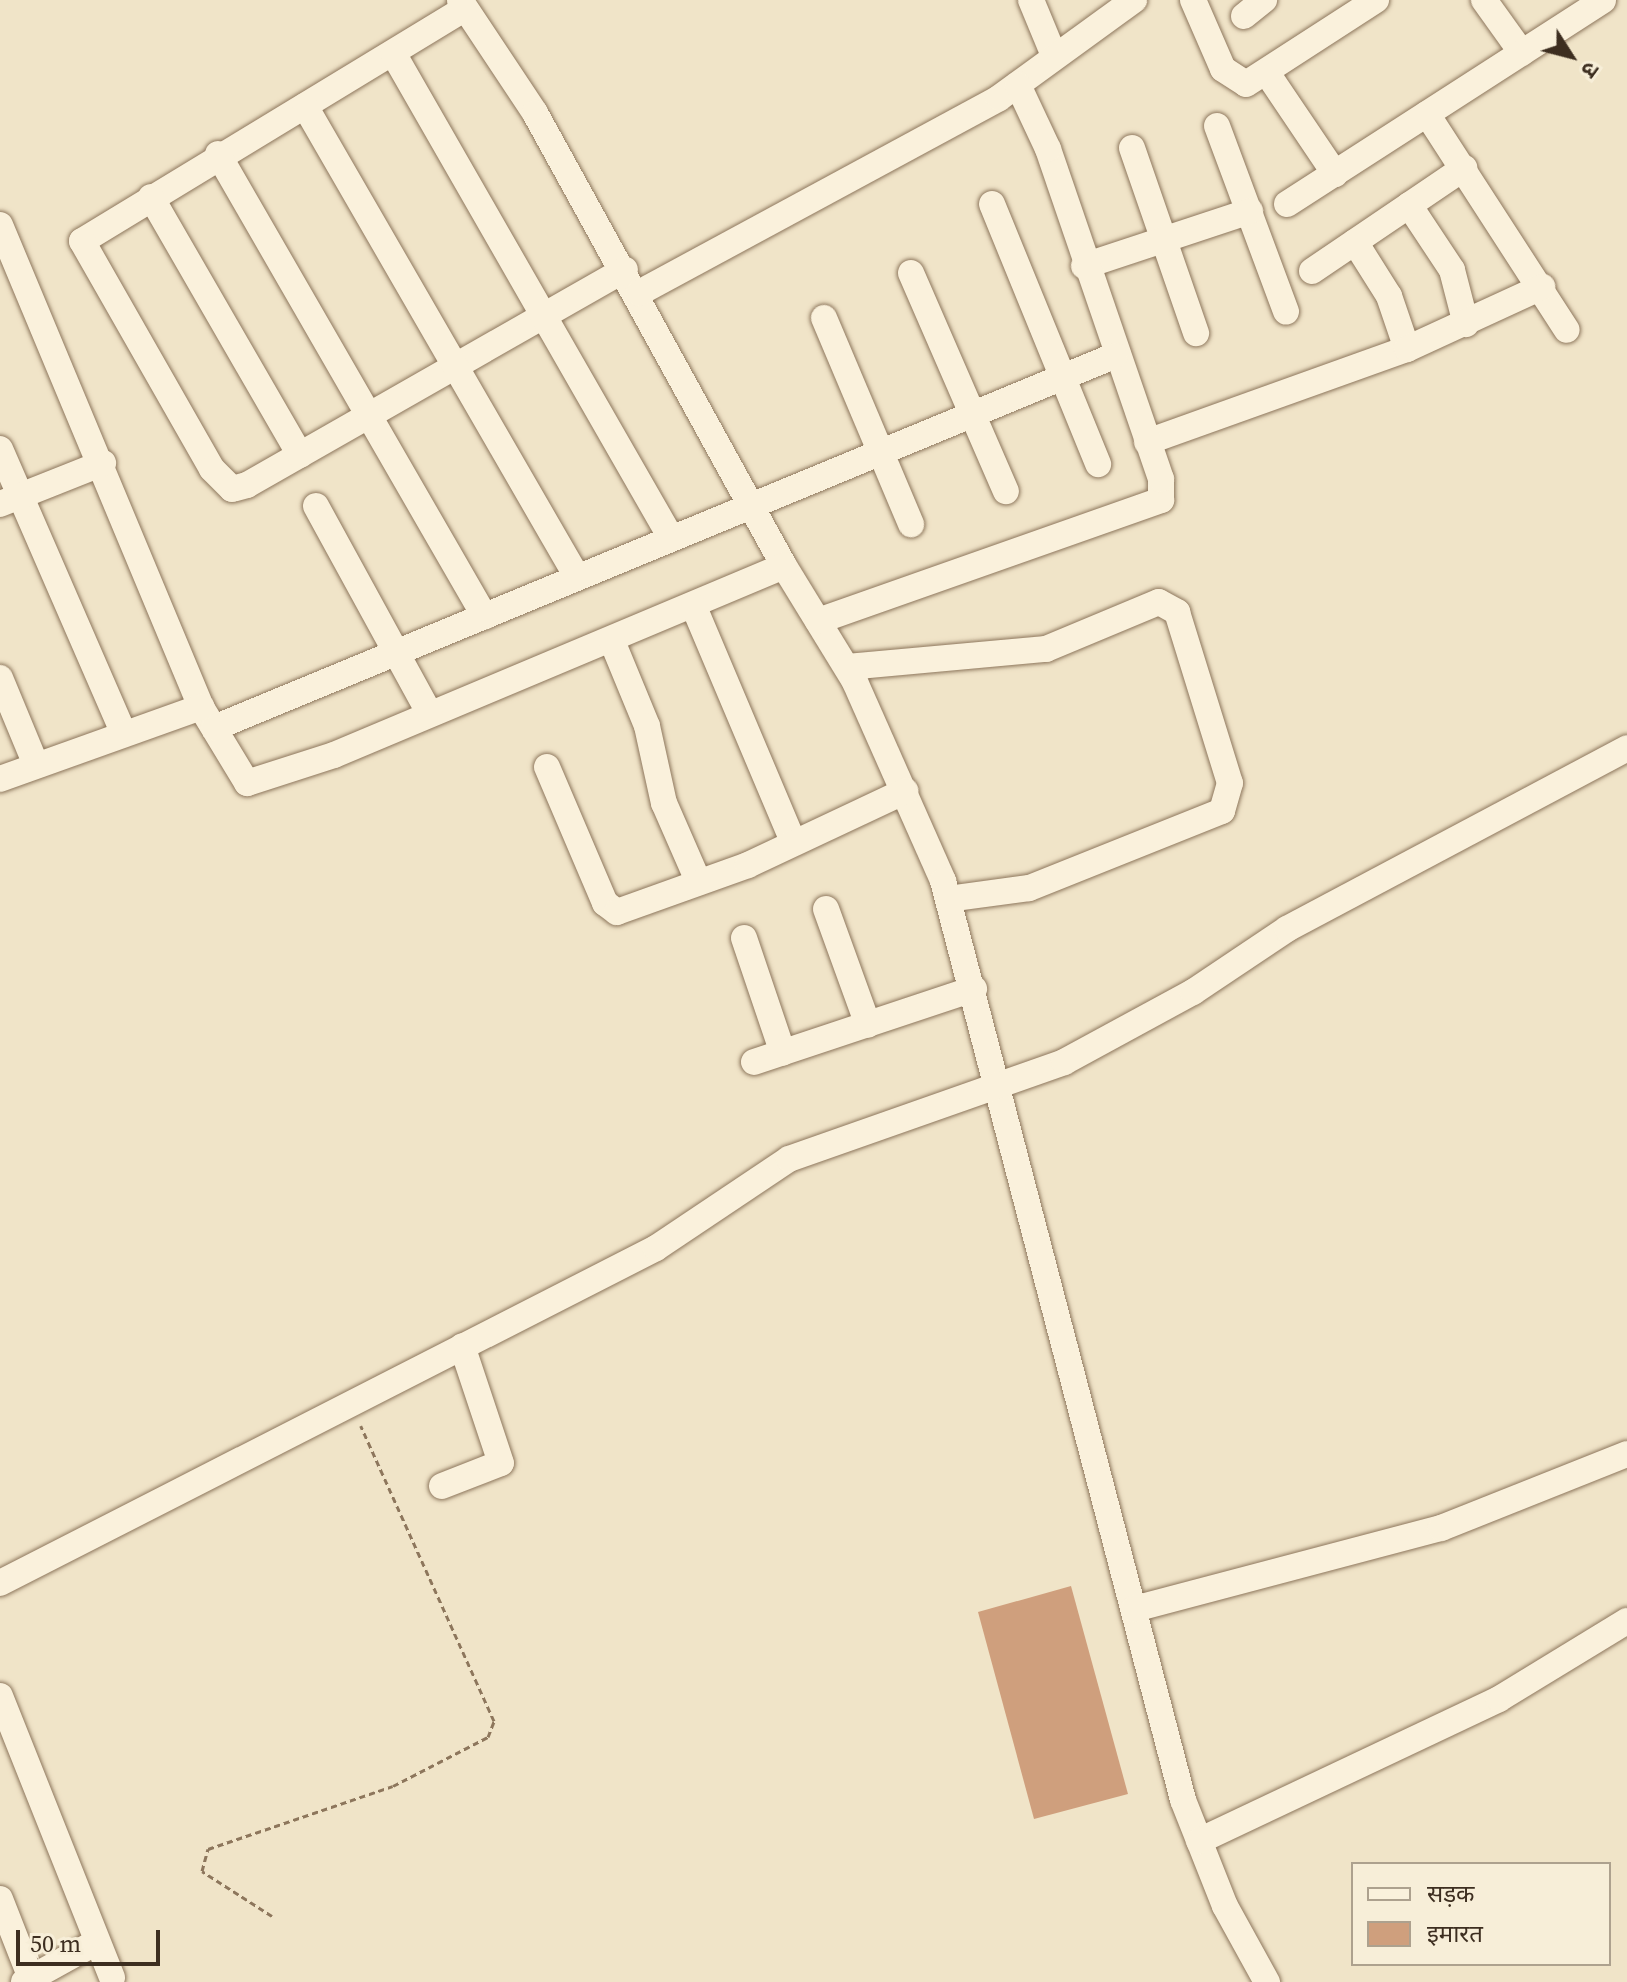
<!DOCTYPE html>
<meta charset="utf-8">
<style>
body{margin:0}
#map{position:relative;width:1627px;height:1982px;overflow:hidden;background:#f0e4c8;font-family:"Source Serif 4","Noto Sans Devanagari",serif}
div>[style]{position:absolute}
[style*='--x']{left:calc(var(--x)*1px);top:calc(var(--y)*1px);width:calc(var(--w)*1px);rotate:calc(var(--a)*1deg)}
.building>*{inset:0;background:#cf9f7d}
.path>*{height:3px;margin-top:-1.5px;transform-origin:0;background:repeating-linear-gradient(90deg,#8d765c 0 6px,transparent 0 10px)}
.roads{filter:drop-shadow(0 0 2px #8d765c) drop-shadow(0 0 2px #8d765c)}
.minor>*{height:26px;margin:-13px;padding:0 13px;transform-origin:13px;border-radius:13px;background:#faf1dc}
span{translate:-50% -50%;white-space:nowrap;text-align:center;line-height:1.15;-webkit-text-stroke:6px #f7eed8;paint-order:stroke}
.legend{position:absolute;left:1351px;top:1862px;width:260px;height:104px;box-sizing:border-box;background:#f7eed8;border:2px solid #ada18e;margin:0;padding:10px 14px;list-style:none;font-size:24px;color:#3d2e20}
.legend li{display:flex;align-items:center;gap:16px;height:40px}
.legend b{width:40px;border:2px solid #ada18e}
.north{position:absolute;left:1531px;top:16px;width:80px;height:80px;-webkit-text-stroke:6px #f7eed8;paint-order:stroke;rotate:126deg;font-size:22px;font-weight:700;line-height:32px;text-align:center;color:#3d2e20}
.north::after{content:'';display:block;margin:auto;width:28px;height:36px;background:#3d2e20;clip-path:polygon(50% 0,100% 100%,50% 72%,0 100%)}
.scale{position:absolute;left:16px;top:1930px;width:144px;height:36px;box-sizing:border-box;border:4px solid #3d2e20;border-top:0;padding-left:10px;font-size:24px;line-height:28px;white-space:nowrap;color:#3d2e20;-webkit-text-stroke:6px #f7eed8;paint-order:stroke}
</style>
<div id="map">
<div class="building">
<div style="clip-path:polygon(1071px 1586px,1128px 1794px,1034px 1819px,978px 1612px)"></div>
</div>
<div class="path">
<div style="--x:272;--y:1916;--w:83;--a:-147.3"></div>
<div style="--x:202;--y:1871;--w:23;--a:-75"></div>
<div style="--x:208;--y:1849;--w:195;--a:-18.8"></div>
<div style="--x:393;--y:1786;--w:107;--a:-27.3"></div>
<div style="--x:488;--y:1737;--w:17;--a:-69"></div>
<div style="--x:494;--y:1721;--w:324;--a:-114.3"></div>
</div>
<div class="roads">
<div class="minor">
<div style="--x:460;--y:0;--w:136;--a:56.4"></div>
<div style="--x:535;--y:113;--w:517;--a:61.2"></div>
<div style="--x:784;--y:566;--w:136;--a:58.5"></div>
<div style="--x:855;--y:682;--w:218;--a:66.1"></div>
<div style="--x:943;--y:881;--w:950;--a:75.36"></div>
<div style="--x:1183;--y:1800;--w:114;--a:68.4"></div>
<div style="--x:1225;--y:1906;--w:87;--a:61.1"></div>
<div style="--x:1031;--y:0;--w:57;--a:67.5"></div>
<div style="--x:1193;--y:0;--w:75;--a:66.5"></div>
<div style="--x:1223;--y:69;--w:27;--a:33"></div>
<div style="--x:1246;--y:84;--w:155;--a:-32.9"></div>
<div style="--x:1484;--y:0;--w:65;--a:54.4"></div>
<div style="--x:464;--y:9;--w:447;--a:148.7"></div>
<div style="--x:82;--y:241;--w:262;--a:60.3"></div>
<div style="--x:212;--y:469;--w:28;--a:45"></div>
<div style="--x:232;--y:489;--w:16;--a:-15"></div>
<div style="--x:247;--y:485;--w:435;--a:-29.7"></div>
<div style="--x:1244;--y:16;--w:26;--a:-39"></div>
<div style="--x:393;--y:53;--w:557;--a:60.17"></div>
<div style="--x:1267;--y:73;--w:122;--a:56"></div>
<div style="--x:305;--y:106;--w:544;--a:59.99"></div>
<div style="--x:1427;--y:114;--w:257;--a:57.1"></div>
<div style="--x:1217;--y:126;--w:198;--a:69.6"></div>
<div style="--x:1132;--y:148;--w:196;--a:70.9"></div>
<div style="--x:218;--y:154;--w:534;--a:60.03"></div>
<div style="--x:151;--y:197;--w:298;--a:60"></div>
<div style="--x:992;--y:204;--w:281;--a:67.8"></div>
<div style="--x:1287;--y:204;--w:376;--a:-32.8"></div>
<div style="--x:1409;--y:205;--w:78;--a:56.5"></div>
<div style="--x:1452;--y:270;--w:56;--a:75.5"></div>
<div style="--x:0;--y:225;--w:522;--a:67.36"></div>
<div style="--x:201;--y:707;--w:89;--a:58.8"></div>
<div style="--x:247;--y:783;--w:91;--a:-17.8"></div>
<div style="--x:334;--y:755;--w:488;--a:-22.8"></div>
<div style="--x:1355;--y:242;--w:64;--a:57.8"></div>
<div style="--x:1389;--y:296;--w:56;--a:71.2"></div>
<div style="--x:1084;--y:266;--w:175;--a:-18.3"></div>
<div style="--x:1312;--y:271;--w:184;--a:-34.1"></div>
<div style="--x:911;--y:273;--w:238;--a:66.5"></div>
<div style="--x:639;--y:293;--w:409;--a:-28.4"></div>
<div style="--x:999;--y:98;--w:167;--a:-36"></div>
<div style="--x:824;--y:318;--w:224;--a:67.1"></div>
<div style="--x:1147;--y:442;--w:276;--a:-19.7"></div>
<div style="--x:1407;--y:349;--w:149;--a:-24.7"></div>
<div style="--x:0;--y:449;--w:306;--a:66.5"></div>
<div style="--x:0;--y:504;--w:111;--a:-21.7"></div>
<div style="--x:316;--y:506;--w:237;--a:61.3"></div>
<div style="--x:694;--y:607;--w:254;--a:67.1"></div>
<div style="--x:818;--y:621;--w:364;--a:-19.4"></div>
<div style="--x:1161;--y:500;--w:21;--a:-90"></div>
<div style="--x:1161;--y:479;--w:349;--a:-108.9"></div>
<div style="--x:1048;--y:149;--w:71;--a:-115.1"></div>
<div style="--x:612;--y:641;--w:92;--a:67.6"></div>
<div style="--x:647;--y:726;--w:79;--a:77.6"></div>
<div style="--x:664;--y:803;--w:85;--a:66.4"></div>
<div style="--x:847;--y:667;--w:200;--a:-5.2"></div>
<div style="--x:1046;--y:649;--w:122;--a:-22.6"></div>
<div style="--x:1159;--y:602;--w:21;--a:29"></div>
<div style="--x:1177;--y:612;--w:179;--a:72.8"></div>
<div style="--x:1230;--y:783;--w:29;--a:106"></div>
<div style="--x:1222;--y:811;--w:208;--a:158.2"></div>
<div style="--x:1029;--y:888;--w:81;--a:172.2"></div>
<div style="--x:0;--y:678;--w:94;--a:67.5"></div>
<div style="--x:214;--y:728;--w:974;--a:-22.46"></div>
<div style="--x:547;--y:767;--w:148;--a:66.9"></div>
<div style="--x:605;--y:903;--w:15;--a:37"></div>
<div style="--x:617;--y:912;--w:139;--a:-19.7"></div>
<div style="--x:748;--y:865;--w:174;--a:-25.2"></div>
<div style="--x:0;--y:779;--w:214;--a:-19.7"></div>
<div style="--x:826;--y:909;--w:123;--a:70.1"></div>
<div style="--x:744;--y:938;--w:121;--a:71.3"></div>
<div style="--x:754;--y:1062;--w:232;--a:-18.4"></div>
<div style="--x:442;--y:1486;--w:63;--a:-21.3"></div>
<div style="--x:501;--y:1463;--w:123;--a:-108.4"></div>
<div style="--x:0;--y:1583;--w:737;--a:-27.05"></div>
<div style="--x:656;--y:1248;--w:160;--a:-33.8"></div>
<div style="--x:789;--y:1159;--w:292;--a:-19.4"></div>
<div style="--x:1064;--y:1062;--w:147;--a:-28.5"></div>
<div style="--x:1193;--y:992;--w:113;--a:-33.8"></div>
<div style="--x:1287;--y:929;--w:385;--a:-28"></div>
<div style="--x:1134;--y:1609;--w:318;--a:-14.8"></div>
<div style="--x:1441;--y:1528;--w:200;--a:-21.7"></div>
<div style="--x:0;--y:1696;--w:303;--a:68.3"></div>
<div style="--x:1199;--y:1841;--w:332;--a:-25.3"></div>
<div style="--x:1499;--y:1699;--w:150;--a:-31.4"></div>
<div style="--x:0;--y:1899;--w:85;--a:68.6"></div>
<div style="--x:24;--y:1982;--w:81;--a:-28.8"></div>
</div>
</div>
<ul class="legend">
<li><b style="height:10px;background:#faf1dc"></b>सड़क</li>
<li><b style="height:22px;background:#cf9f7d"></b>इमारत</li>
</ul>
<div class="north">उ</div>
<div class="scale">50 m</div>
</div>
